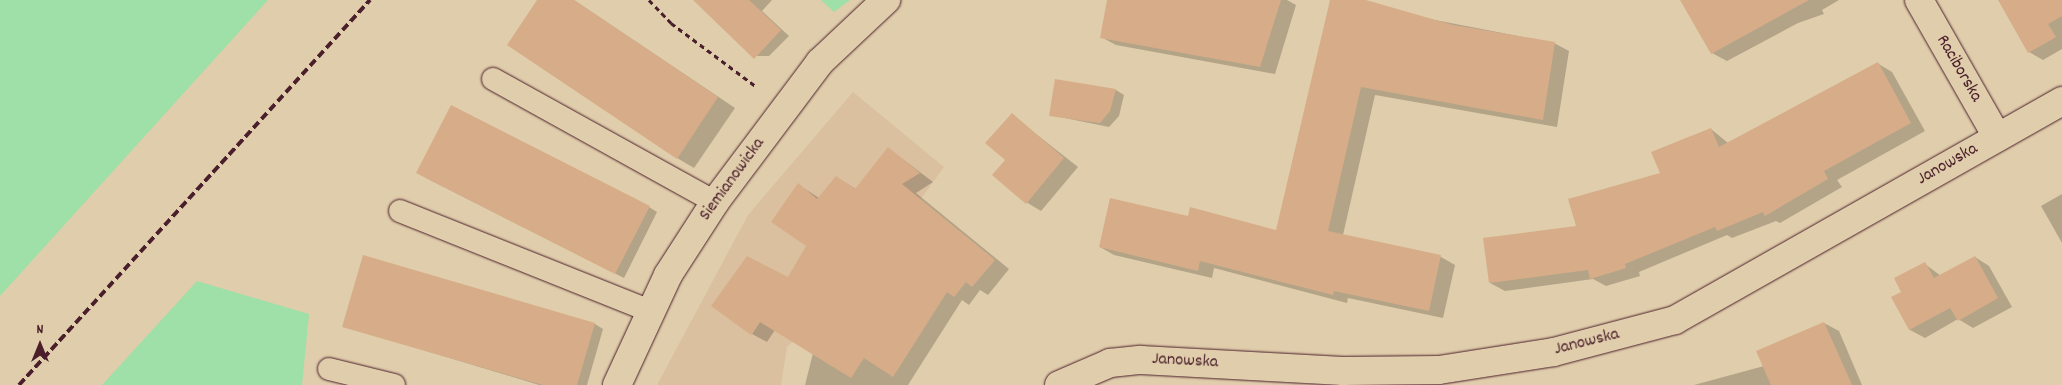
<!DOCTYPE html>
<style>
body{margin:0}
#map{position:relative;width:2062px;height:385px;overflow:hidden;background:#e0cdab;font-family:Dekko,sans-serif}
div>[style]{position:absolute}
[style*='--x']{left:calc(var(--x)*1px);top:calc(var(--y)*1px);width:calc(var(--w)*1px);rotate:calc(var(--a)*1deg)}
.built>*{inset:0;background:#dac09f}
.green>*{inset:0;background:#9fdfa8}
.shadow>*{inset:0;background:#0003}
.building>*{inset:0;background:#d7ad89}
.path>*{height:3px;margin-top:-1.5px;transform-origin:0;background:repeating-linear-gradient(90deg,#4a1f2b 0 5px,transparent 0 9px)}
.roads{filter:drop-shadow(0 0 1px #4a1f2b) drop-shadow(0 0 1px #4a1f2b)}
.lane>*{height:22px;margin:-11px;padding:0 11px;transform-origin:11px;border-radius:11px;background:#e0cdab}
.street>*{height:28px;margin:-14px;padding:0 14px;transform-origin:14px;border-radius:14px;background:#e0cdab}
.rail>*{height:4px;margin-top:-2px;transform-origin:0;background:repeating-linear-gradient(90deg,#4a1f2b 0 8px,transparent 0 12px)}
span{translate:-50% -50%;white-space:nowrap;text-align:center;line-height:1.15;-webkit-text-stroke:4px #e0cdab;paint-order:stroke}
.street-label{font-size:18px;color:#4a1f2b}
.north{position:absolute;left:15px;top:320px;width:50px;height:50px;-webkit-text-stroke:4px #e0cdab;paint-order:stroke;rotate:0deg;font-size:14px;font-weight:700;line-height:20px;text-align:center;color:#4a1f2b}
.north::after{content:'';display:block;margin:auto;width:18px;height:22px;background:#4a1f2b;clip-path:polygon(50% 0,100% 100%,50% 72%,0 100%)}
</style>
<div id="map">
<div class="built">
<div style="clip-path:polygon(853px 92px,944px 167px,872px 266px,787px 347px,781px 385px,657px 385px,748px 215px)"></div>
</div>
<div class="green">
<div style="clip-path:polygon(0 0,268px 0,0 296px)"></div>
<div style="clip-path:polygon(821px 0,850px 0,834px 12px)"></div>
<div style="clip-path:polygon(197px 281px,309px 314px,302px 385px,102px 385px)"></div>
</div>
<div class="shadow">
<div style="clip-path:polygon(538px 0,574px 0,735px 108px,694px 168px,677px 158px)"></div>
<div style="clip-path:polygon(694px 0,772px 0,762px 11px,789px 36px,769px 56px,757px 56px)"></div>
<div style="clip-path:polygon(1108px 0,1287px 0,1296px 5px,1275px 74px,1116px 45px,1101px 37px)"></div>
<div style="clip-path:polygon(1331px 0,1554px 43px,1569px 51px,1557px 127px,1375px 95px,1343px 235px,1441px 257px,1455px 265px,1443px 318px,1348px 298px,1347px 303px,1214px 268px,1212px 278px,1114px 255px,1100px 247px,1189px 218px,1277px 231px)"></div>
<div style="clip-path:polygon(1681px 0,1839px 0,1822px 10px,1824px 14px,1798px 23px,1727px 61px,1712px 53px)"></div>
<div style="clip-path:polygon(2012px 0,2062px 0,2062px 49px,2043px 60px,2029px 52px)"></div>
<div style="clip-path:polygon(1877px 63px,1892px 72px,1925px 131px,1837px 180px,1842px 187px,1780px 223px,1776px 221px,1732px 238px,1727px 235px,1639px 272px,1640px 276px,1606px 286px,1593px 279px,1505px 291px,1490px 283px,1662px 174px,1711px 129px,1728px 143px)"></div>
<div style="clip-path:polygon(1116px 90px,1124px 95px,1119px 116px,1109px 127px,1050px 115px)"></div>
<div style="clip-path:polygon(1012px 115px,1078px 167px,1041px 211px,1026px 202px,1006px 160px)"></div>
<div style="clip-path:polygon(888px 148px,933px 182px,916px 193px,1009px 269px,988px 295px,980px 290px,969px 305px,962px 300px,908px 385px,805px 385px,813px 353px,775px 330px,767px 342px,752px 334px,808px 246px,799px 185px,819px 198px,836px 177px,856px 189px)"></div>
<div style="clip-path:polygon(426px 178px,649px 207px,657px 212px,624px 278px)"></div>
<div style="clip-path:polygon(2062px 194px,2062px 243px,2041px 206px)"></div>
<div style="clip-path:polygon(1975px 257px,1989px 266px,2012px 307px,1973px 328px,1958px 319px,1925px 338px,1910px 330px,1892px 298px,1903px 292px,1925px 264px,1941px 276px)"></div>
<div style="clip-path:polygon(1824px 323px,1839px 331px,1862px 385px,1694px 385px,1764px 366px)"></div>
<div style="clip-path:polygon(595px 324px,603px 329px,587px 385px,539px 385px,344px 326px)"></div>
</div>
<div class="building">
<div style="clip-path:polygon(537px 0,574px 0,718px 97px,677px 159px,507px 45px)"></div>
<div style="clip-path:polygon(693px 0,749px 0,781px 30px,754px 59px)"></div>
<div style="clip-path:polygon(1107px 0,1281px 0,1260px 67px,1100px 38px)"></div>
<div style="clip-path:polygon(1330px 0,1366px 0,1453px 25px,1555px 42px,1543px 120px,1361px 87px,1328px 231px,1441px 255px,1429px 311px,1334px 291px,1333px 295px,1200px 261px,1198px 271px,1099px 247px,1110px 198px,1188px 216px,1190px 207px,1276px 230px)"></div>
<div style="clip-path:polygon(1680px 0,1809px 0,1711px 54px)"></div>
<div style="clip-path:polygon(1998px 0,2062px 0,2062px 16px,2048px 24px,2056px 37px,2028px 53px)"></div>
<div style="clip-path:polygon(1878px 62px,1911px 123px,1824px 171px,1828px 179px,1765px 216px,1763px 212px,1717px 231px,1715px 227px,1625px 264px,1626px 268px,1590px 279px,1588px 270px,1489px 283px,1483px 238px,1576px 226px,1568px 199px,1660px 173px,1651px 152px,1711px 128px,1719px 147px)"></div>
<div style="clip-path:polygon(1055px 79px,1116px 89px,1110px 111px,1100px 123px,1049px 116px)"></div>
<div style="clip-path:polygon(451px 105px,650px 206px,615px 274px,416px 173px)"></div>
<div style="clip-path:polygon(1012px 113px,1064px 158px,1026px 204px,992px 175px,1005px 160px,985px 143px)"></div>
<div style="clip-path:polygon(888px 147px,920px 173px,902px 184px,995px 260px,972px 287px,966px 282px,954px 297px,947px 292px,893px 377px,864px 358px,851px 378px,760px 322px,751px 335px,711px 306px,747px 256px,788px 277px,806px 246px,771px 222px,798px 183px,817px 199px,836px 176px,855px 189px)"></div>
<div style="clip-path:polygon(363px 255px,595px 323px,577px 385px,543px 385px,342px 327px)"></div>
<div style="clip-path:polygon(1975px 256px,1998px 298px,1958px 321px,1950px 308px,1909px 330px,1891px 297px,1901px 292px,1894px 278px,1925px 262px,1934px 278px)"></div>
<div style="clip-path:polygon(1824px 322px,1852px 385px,1771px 385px,1756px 351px)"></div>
</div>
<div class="path">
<div style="--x:649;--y:0;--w:32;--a:46"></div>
<div style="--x:671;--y:23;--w:107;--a:36.7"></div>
</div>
<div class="roads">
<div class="lane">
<div style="--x:493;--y:79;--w:254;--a:29"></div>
<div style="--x:400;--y:211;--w:269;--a:21.8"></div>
<div style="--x:329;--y:369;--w:67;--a:13.8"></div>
</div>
<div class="street">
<div style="--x:1919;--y:0;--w:158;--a:60.3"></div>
<div style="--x:617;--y:385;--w:121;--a:-65.1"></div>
<div style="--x:668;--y:275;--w:87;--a:-57.2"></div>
<div style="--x:715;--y:202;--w:175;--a:-53.1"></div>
<div style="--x:820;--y:62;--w:91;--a:-43.2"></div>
<div style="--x:1059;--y:385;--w:56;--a:-23.3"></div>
<div style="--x:1110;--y:363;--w:31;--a:-6"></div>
<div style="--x:1141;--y:360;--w:202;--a:3.1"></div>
<div style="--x:1343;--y:371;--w:96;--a:-0.6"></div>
<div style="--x:1439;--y:370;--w:116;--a:-8.9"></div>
<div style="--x:1554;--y:352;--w:125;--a:-14.8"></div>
<div style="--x:1675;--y:320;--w:445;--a:-29.5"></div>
</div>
</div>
<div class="rail">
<div style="--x:19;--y:385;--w:521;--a:-47.64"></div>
</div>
<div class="street-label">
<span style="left:1958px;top:69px;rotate:60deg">Raciborska</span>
<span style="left:1948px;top:165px;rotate:-30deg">Janowska</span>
<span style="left:733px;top:180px;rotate:-54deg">Siemianowicka</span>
<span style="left:1587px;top:343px;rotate:-14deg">Janowska</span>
<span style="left:1185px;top:362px;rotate:3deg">Janowska</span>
</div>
<div class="north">N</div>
</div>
